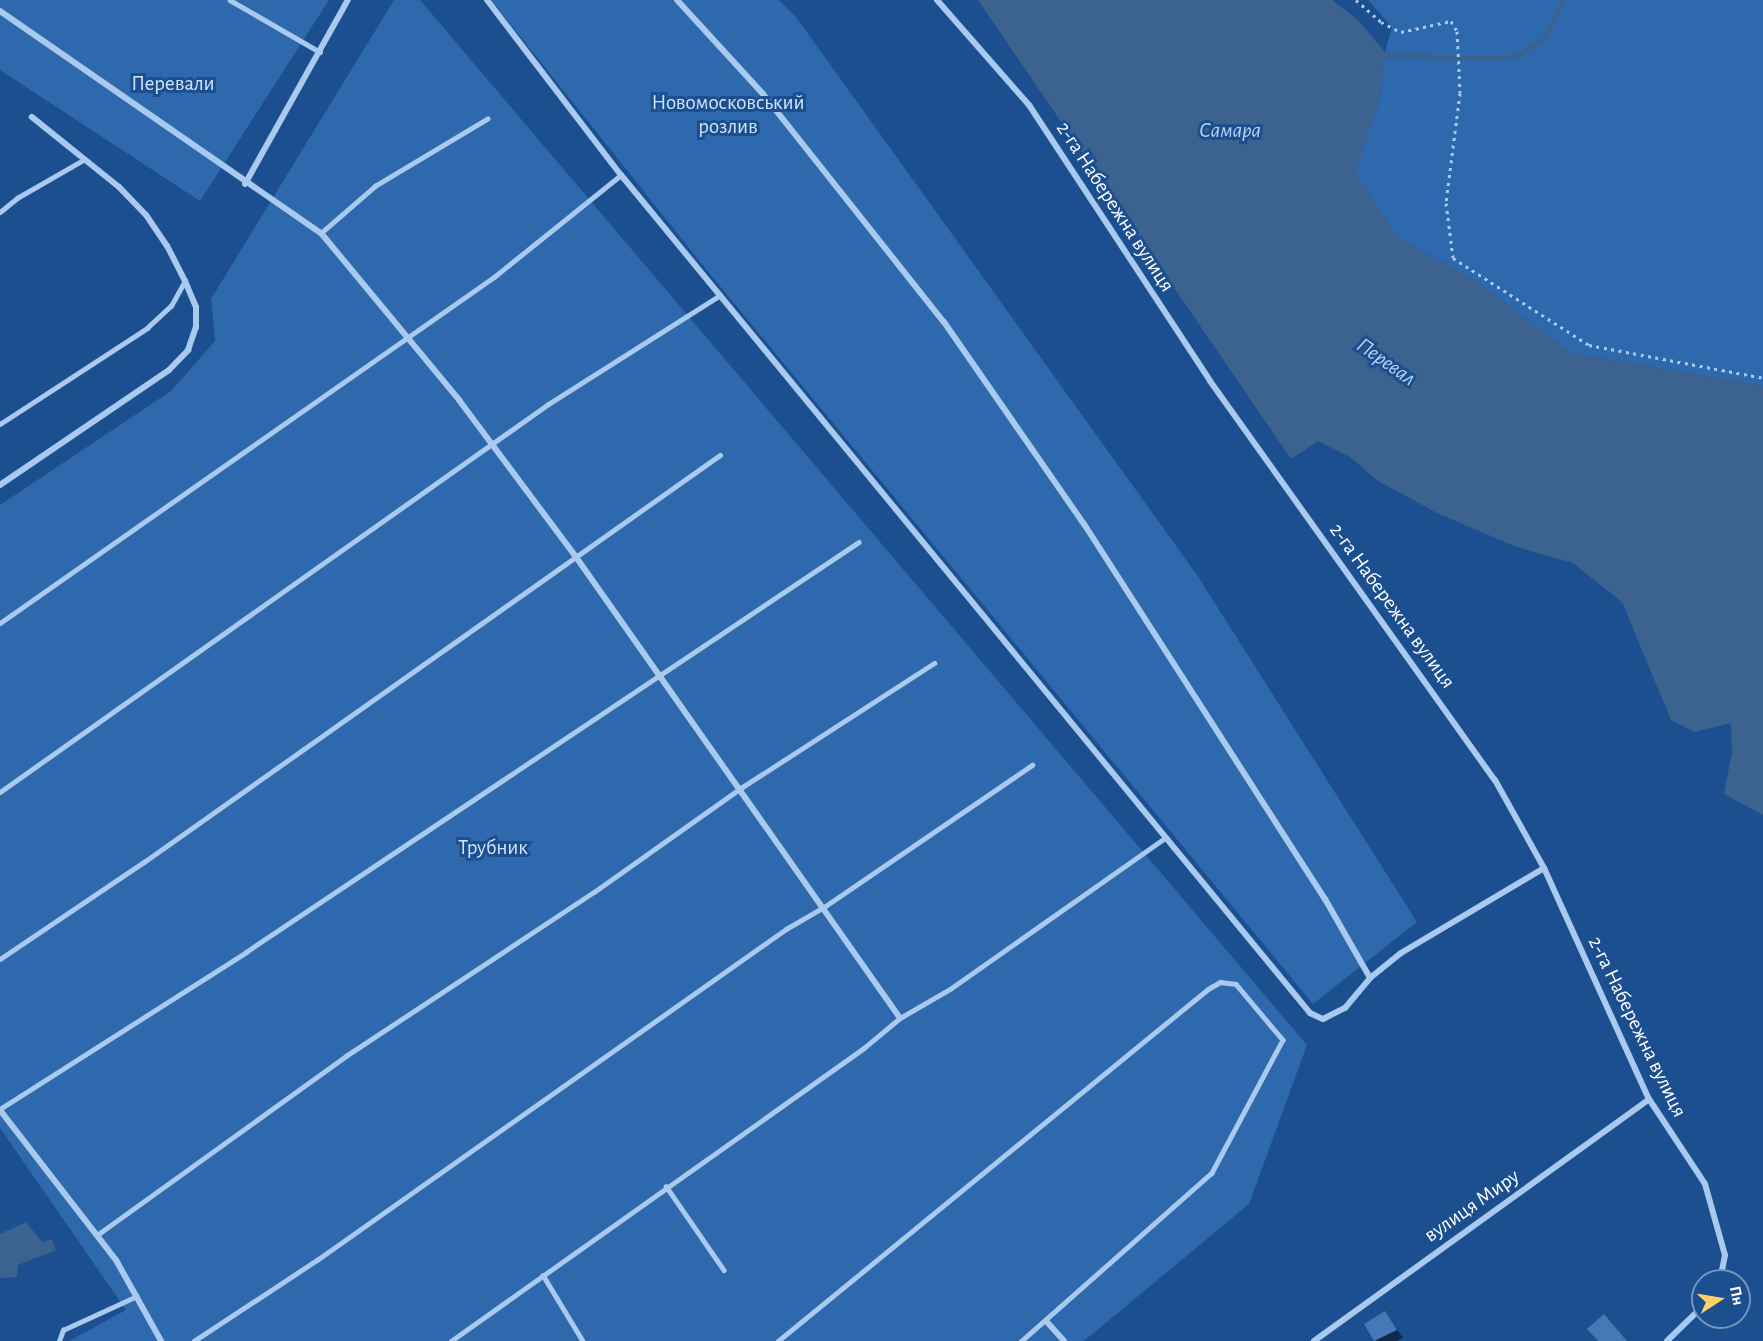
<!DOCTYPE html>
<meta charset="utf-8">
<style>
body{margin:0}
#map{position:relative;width:1763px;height:1341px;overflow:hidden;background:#1b4f8f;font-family:"Alegreya Sans",sans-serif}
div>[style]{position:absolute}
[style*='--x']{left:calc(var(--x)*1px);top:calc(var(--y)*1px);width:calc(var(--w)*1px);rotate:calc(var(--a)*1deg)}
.green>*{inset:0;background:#2e69ad}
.water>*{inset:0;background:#3c6290}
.shadow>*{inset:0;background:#0007}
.stream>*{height:5px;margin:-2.5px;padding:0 2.5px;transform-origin:2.5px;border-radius:2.5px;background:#3c6290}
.building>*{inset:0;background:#4478b7}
.path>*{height:3px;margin-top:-1.5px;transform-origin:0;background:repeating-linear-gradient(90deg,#a9c9ee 0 3px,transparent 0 7.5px)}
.lane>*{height:4.5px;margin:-2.25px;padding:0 2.25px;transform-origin:2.25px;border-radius:2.25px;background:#a9c9ee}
.street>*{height:6px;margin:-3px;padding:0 3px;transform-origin:3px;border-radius:3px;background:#a9c9ee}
span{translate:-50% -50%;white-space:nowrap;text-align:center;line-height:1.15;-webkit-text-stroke:6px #1b4f8f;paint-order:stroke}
.park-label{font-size:21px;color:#cfe3fa}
.street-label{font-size:21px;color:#fff}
.water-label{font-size:22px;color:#b5d3f5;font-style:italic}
.north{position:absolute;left:1691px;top:1269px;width:60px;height:60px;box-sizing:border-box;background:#1b4f8f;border:2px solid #7695bc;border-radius:50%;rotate:78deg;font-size:16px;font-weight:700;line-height:24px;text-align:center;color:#fff}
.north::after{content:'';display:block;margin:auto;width:21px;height:27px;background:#ffd166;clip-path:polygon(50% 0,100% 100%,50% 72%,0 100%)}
</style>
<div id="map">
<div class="green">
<div style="clip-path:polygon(0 0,329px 0,200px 201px,0 70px)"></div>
<div style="clip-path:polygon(394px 0,420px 0,1307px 1045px,1249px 1204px,1084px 1341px,69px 1341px,126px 1310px,0 1128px,0 505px,171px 391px,215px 341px,211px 299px)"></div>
<div style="clip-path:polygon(491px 0,779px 0,796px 17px,1197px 575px,1417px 922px,1313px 1004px,705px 268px)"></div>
<div style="clip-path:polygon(1368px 0,1763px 0,1763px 386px,1571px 353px,1473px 279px,1398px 238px,1355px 173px,1381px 95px,1385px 52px,1392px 27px)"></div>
</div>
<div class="water">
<div style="clip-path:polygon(978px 0,1332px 0,1358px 20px,1385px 52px,1381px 95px,1356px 173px,1398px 238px,1473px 279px,1571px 353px,1763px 386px,1763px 815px,1724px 794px,1732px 752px,1731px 723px,1695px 732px,1671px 720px,1622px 602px,1573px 563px,1514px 546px,1437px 513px,1378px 481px,1350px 457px,1318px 441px,1291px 459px)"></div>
<div style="clip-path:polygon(26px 1222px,42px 1242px,52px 1239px,56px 1250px,18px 1265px,17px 1277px,0 1278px,0 1234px)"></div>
</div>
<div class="shadow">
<div style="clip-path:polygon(1385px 1313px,1403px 1338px,1397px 1341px,1376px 1341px,1366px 1324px)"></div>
</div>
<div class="stream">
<div style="--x:1378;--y:55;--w:124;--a:1.4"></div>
<div style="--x:1502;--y:58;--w:21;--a:-14"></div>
<div style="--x:1522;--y:53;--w:29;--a:-35"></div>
<div style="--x:1546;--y:36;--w:40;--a:-65"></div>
</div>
<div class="building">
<div style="clip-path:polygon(1385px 1311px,1397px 1330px,1374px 1341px,1364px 1324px)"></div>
<div style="clip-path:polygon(1604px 1314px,1627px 1341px,1598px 1341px,1587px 1329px)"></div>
</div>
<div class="path">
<div style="--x:1356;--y:0;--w:33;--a:41"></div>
<div style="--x:1381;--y:22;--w:22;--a:27"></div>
<div style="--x:1401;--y:32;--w:51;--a:-12.4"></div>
<div style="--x:1451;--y:21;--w:12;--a:59"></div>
<div style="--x:1457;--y:31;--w:62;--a:87.2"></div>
<div style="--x:1460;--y:93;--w:111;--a:97.3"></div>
<div style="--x:1446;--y:203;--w:55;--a:82.7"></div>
<div style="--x:1453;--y:258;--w:161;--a:32.6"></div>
<div style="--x:1589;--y:345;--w:177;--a:10.7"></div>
</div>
<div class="lane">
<div style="--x:230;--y:0;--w:104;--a:30"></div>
<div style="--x:0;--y:212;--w:22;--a:-39"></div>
<div style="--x:17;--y:198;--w:78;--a:-29.8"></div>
<div style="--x:321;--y:233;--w:72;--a:-41"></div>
<div style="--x:375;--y:186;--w:131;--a:-30.9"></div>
<div style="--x:0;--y:424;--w:176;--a:-33.1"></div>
<div style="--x:147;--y:328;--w:33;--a:-43"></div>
<div style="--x:171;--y:306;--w:29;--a:-61"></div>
<div style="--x:0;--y:623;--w:603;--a:-35.01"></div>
<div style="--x:494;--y:277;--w:163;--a:-38.8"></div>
<div style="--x:0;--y:792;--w:670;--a:-35.28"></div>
<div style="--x:547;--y:405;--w:205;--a:-32.4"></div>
<div style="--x:0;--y:959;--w:174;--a:-34"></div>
<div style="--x:144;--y:862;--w:705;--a:-35.24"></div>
<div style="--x:0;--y:1109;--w:292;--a:-32.5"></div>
<div style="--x:246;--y:952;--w:737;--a:-33.78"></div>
<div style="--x:666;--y:1186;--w:102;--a:55.4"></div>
<div style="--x:97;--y:1235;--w:307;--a:-35.7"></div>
<div style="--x:346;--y:1056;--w:297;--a:-33.5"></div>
<div style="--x:594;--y:892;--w:180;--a:-35.3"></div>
<div style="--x:741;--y:788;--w:230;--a:-32.9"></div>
<div style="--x:543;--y:1275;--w:77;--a:58.8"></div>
<div style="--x:59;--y:1341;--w:12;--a:-70"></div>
<div style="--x:63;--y:1330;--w:81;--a:-24.7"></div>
<div style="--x:194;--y:1341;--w:147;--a:-33.4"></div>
<div style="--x:317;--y:1260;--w:574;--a:-35.21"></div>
<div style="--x:786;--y:929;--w:44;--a:-30.1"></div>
<div style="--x:824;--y:907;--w:252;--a:-34.3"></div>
<div style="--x:451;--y:1341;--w:506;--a:-35.35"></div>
<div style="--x:864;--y:1048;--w:47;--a:-39.8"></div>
<div style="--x:900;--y:1018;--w:58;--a:-30.1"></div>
<div style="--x:950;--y:989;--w:263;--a:-35.1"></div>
<div style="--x:778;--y:1341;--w:556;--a:-39.3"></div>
<div style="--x:1208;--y:989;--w:14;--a:-30"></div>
<div style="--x:1220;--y:982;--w:16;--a:7"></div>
<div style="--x:1236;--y:984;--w:73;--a:50"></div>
<div style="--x:1283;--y:1040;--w:151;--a:118.1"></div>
<div style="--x:1212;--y:1173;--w:254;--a:138.5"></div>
</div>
<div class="street">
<div style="--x:487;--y:0;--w:220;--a:52.6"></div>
<div style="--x:621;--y:175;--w:1085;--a:50.57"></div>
<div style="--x:1310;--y:1013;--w:14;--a:25"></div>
<div style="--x:1323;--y:1019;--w:25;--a:-27"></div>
<div style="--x:1345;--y:1008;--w:39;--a:-50"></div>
<div style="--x:1370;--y:978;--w:40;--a:-39"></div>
<div style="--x:1401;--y:953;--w:166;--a:-30.7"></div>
<div style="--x:677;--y:0;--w:127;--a:47.5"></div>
<div style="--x:763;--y:94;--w:291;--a:51.6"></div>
<div style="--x:944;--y:322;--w:249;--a:55.3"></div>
<div style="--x:1086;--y:527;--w:442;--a:57.3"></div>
<div style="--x:1325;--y:899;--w:91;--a:60.3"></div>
<div style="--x:937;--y:0;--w:140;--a:48.8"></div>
<div style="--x:1029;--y:105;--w:330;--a:56.7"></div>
<div style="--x:1210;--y:381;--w:490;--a:54.5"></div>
<div style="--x:1495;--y:780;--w:101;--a:60.9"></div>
<div style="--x:1544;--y:868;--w:254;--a:65.6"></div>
<div style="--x:1649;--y:1099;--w:102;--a:56.6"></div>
<div style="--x:1705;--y:1184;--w:74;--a:74.3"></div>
<div style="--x:1725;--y:1255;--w:26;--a:101"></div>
<div style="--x:0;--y:11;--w:390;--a:34.7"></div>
<div style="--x:321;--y:233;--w:217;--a:50.4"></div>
<div style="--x:459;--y:400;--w:196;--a:53.3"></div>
<div style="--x:576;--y:557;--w:563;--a:54.9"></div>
<div style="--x:245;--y:184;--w:211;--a:-60.8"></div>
<div style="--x:0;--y:485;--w:204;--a:-34.2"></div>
<div style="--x:169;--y:370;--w:28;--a:-46"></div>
<div style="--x:188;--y:350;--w:24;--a:-71"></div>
<div style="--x:196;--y:327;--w:20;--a:-90"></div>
<div style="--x:196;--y:307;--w:28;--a:-113"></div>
<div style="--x:185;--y:281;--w:39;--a:-117"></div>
<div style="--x:167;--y:246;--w:37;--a:-124"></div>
<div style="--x:146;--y:215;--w:39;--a:-134"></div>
<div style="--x:119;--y:187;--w:112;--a:-141.2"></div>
<div style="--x:0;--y:1110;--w:190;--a:52.3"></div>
<div style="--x:116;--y:1260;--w:93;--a:60.9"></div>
<div style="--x:1047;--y:1322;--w:25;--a:48"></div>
<div style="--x:1314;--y:1341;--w:413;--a:-35.8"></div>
<div style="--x:1667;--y:1341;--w:50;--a:-44.2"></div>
</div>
<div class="park-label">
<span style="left:173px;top:84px">Перевали</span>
<span style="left:728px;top:115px">Новомосковський<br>розлив</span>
<span style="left:493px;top:848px">Трубник</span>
</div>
<div class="street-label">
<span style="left:1115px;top:207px;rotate:57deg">2-га Набережна вулиця</span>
<span style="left:1392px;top:606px;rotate:54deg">2-га Набережна вулиця</span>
<span style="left:1637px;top:1027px;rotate:64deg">2-га Набережна вулиця</span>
<span style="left:1472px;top:1206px;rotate:-35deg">вулиця Миру</span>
</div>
<div class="water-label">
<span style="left:1230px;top:131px">Самара</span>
<span style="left:1386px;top:362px;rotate:35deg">Перевал</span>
</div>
<div class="north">Пн</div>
</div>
